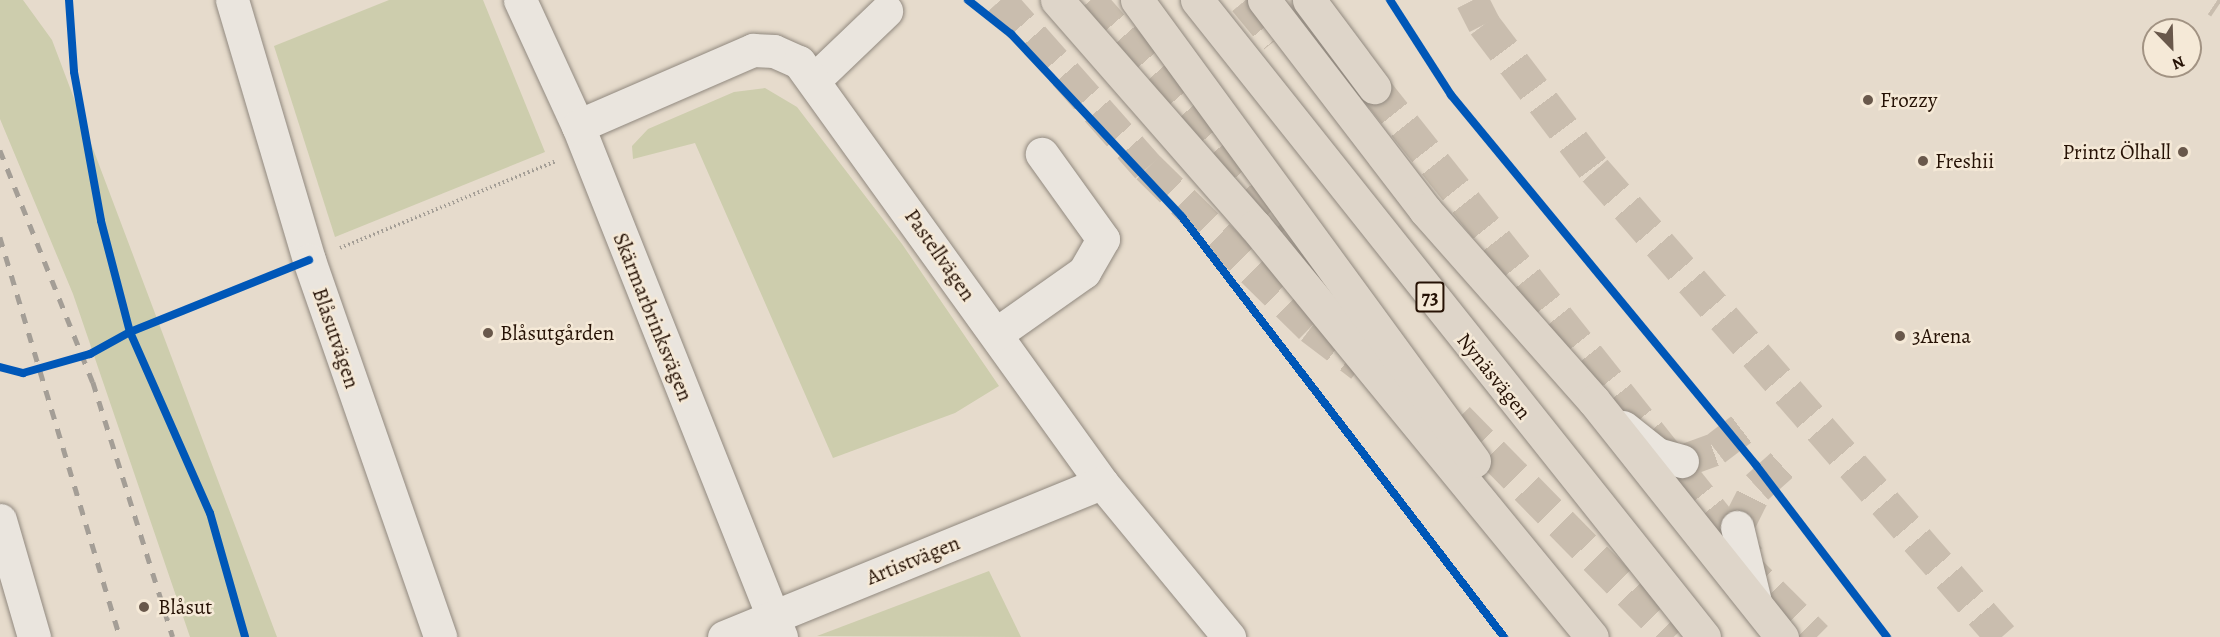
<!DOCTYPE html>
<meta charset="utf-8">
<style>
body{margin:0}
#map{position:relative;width:2220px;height:637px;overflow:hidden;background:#e6dbcc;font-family:Alegreya,serif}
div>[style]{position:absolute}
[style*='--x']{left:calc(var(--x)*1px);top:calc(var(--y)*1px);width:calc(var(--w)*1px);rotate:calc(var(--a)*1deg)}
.green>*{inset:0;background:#cdcdad}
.minor-tunnel>*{height:33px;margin-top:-16.5px;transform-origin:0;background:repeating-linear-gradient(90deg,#c9bdae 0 33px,transparent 0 49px)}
.major-tunnel>*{height:33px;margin-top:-16.5px;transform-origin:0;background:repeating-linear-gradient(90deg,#c9bdae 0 33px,transparent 0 49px)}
.highway-tunnel>*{height:33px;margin-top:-16.5px;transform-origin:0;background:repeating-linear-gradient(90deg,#c9bdae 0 33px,transparent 0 49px)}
.path>*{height:4px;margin-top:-2px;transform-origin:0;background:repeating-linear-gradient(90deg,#a49e96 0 1.5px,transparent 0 4.5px)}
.roads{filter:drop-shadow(0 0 2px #91897f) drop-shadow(0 0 2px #91897f)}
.minor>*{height:33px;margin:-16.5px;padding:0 16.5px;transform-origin:16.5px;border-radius:16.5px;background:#eae5de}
.highway>*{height:33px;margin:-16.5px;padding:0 16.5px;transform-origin:16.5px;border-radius:16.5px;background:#ded5c9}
.rail>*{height:4.5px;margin-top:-2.25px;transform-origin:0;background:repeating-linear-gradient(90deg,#a49e96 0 10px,transparent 0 20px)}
.cycleway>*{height:8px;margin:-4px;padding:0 4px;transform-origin:4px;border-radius:4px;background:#0057b8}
.dots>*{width:16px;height:16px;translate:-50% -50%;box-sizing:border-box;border:3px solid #f5e9d7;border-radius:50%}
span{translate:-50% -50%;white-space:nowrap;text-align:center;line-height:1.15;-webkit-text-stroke:5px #f5e9d7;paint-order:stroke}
.shield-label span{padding:2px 4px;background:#f5e9d7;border:2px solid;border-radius:4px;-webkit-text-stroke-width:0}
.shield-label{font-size:20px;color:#261205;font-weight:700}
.poi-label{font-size:21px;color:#261205}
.left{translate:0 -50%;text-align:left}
.right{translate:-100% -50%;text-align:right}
.street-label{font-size:21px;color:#261205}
.north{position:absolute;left:2142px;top:18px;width:60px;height:60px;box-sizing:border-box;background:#f5e9d7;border:2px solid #a29383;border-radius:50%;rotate:157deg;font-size:16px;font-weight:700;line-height:24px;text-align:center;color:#261205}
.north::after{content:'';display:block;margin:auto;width:21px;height:27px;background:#69584b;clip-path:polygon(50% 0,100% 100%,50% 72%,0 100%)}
</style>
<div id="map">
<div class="green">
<div style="clip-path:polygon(0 0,23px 0,52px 40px,277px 637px,190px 637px,73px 294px,0 119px)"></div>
<div style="clip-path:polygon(389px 0,483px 0,545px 152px,335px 237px,274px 46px)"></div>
<div style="clip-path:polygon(765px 88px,797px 107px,902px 244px,999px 386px,955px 413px,833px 458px,695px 143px,633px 159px,632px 146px,648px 129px,734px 92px)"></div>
<div style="clip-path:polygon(989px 571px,1021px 637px,817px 636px)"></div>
</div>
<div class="minor-tunnel">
<div style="--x:1472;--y:0;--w:27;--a:63"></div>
<div style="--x:1484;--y:24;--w:183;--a:52.8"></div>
<div style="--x:1595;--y:170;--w:619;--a:48.93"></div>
<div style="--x:1682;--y:461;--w:35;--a:-20"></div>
<div style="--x:1715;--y:449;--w:43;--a:-37.4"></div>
<div style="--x:1737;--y:527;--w:45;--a:-63.4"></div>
<div style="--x:1757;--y:487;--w:36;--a:-42"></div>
</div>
<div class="major-tunnel">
<div style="--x:2217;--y:0;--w:4;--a:34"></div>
</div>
<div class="highway-tunnel">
<div style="--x:1000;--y:0;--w:223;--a:48.5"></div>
<div style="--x:1148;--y:167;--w:228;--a:44.5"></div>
<div style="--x:1311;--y:327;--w:63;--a:37.2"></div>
<div style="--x:1090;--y:0;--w:301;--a:48.9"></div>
<div style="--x:1245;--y:0;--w:50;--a:50.6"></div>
<div style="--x:1374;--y:87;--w:602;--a:51.47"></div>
<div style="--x:1458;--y:418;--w:307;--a:45.5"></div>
<div style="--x:1737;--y:558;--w:112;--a:45"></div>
</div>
<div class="path">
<div style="--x:340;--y:248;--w:233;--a:-21.9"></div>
</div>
<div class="roads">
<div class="minor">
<div style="--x:232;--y:0;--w:271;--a:73.5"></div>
<div style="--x:309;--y:260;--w:399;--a:70.8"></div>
<div style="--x:520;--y:0;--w:139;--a:65.3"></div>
<div style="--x:578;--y:126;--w:550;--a:68.33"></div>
<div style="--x:814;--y:80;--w:100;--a:-43.8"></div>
<div style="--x:578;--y:126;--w:191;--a:-23.5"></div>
<div style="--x:753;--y:50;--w:21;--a:3"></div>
<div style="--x:774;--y:51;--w:27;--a:24"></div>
<div style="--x:799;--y:62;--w:519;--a:54.26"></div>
<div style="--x:1102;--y:483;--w:200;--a:50.5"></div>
<div style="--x:996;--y:334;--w:108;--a:-35.2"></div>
<div style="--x:1084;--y:272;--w:38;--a:-60"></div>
<div style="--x:1103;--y:239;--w:105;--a:-125.7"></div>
<div style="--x:1623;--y:427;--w:43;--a:38.5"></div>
<div style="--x:1657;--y:454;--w:26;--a:16"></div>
<div style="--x:0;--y:520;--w:122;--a:73.8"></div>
<div style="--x:1737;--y:527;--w:77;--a:76.5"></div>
<div style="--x:724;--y:637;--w:408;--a:-22.2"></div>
</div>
<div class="highway">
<div style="--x:1057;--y:0;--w:300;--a:48.8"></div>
<div style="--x:1255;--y:226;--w:531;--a:50.65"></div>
<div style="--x:1137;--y:0;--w:571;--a:53.83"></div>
<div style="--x:1197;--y:0;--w:814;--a:51.48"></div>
<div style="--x:1264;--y:0;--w:265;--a:52.5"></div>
<div style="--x:1425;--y:210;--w:255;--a:48.5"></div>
<div style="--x:1594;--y:401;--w:302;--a:51.5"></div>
<div style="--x:1309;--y:0;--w:109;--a:53.2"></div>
</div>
</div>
<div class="rail">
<div style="--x:0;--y:150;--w:250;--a:68.2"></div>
<div style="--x:93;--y:382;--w:267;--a:72.6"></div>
<div style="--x:0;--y:237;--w:418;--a:73.3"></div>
</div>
<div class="cycleway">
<div style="--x:69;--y:0;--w:72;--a:86"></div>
<div style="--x:74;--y:72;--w:151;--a:79.7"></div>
<div style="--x:101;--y:221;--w:115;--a:75.4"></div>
<div style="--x:130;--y:332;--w:198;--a:66.2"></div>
<div style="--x:210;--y:513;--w:129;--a:74.2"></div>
<div style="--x:968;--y:0;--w:55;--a:38.3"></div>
<div style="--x:1011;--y:34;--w:250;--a:46.9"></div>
<div style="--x:1182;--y:217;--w:529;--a:52.52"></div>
<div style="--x:1390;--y:0;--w:113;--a:57.3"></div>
<div style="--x:1451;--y:95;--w:480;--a:50.5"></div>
<div style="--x:1756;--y:465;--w:216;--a:52.7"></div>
<div style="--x:0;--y:367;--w:24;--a:15"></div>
<div style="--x:23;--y:373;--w:70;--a:-15.8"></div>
<div style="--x:90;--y:354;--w:46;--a:-28.8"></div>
<div style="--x:130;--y:332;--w:193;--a:-21.9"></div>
</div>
<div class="dots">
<div style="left:1868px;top:100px;background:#69584b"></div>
<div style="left:2183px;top:152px;background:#69584b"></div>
<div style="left:1923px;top:161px;background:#69584b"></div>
<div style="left:488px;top:333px;background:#69584b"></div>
<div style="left:1900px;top:336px;background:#69584b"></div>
<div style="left:144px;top:607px;background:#69584b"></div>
</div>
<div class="shield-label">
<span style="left:1430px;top:297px">73</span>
</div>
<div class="poi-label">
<span class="left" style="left:1880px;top:100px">Frozzy</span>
<span class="right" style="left:2171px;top:152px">Printz Ölhall</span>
<span class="left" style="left:1935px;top:161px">Freshii</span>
<span class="left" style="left:500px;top:333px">Blåsutgården</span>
<span class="left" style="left:1912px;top:336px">3Arena</span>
<span class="left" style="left:158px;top:607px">Blåsut</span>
</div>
<div class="street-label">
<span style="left:940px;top:255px;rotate:55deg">Pastellvägen</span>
<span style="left:653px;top:317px;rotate:68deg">Skärmarbrinksvägen</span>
<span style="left:336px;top:338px;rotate:71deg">Blåsutvägen</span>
<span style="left:1494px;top:376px;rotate:51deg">Nynäsvägen</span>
<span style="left:913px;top:560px;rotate:-22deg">Artistvägen</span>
</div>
<div class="north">N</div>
</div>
